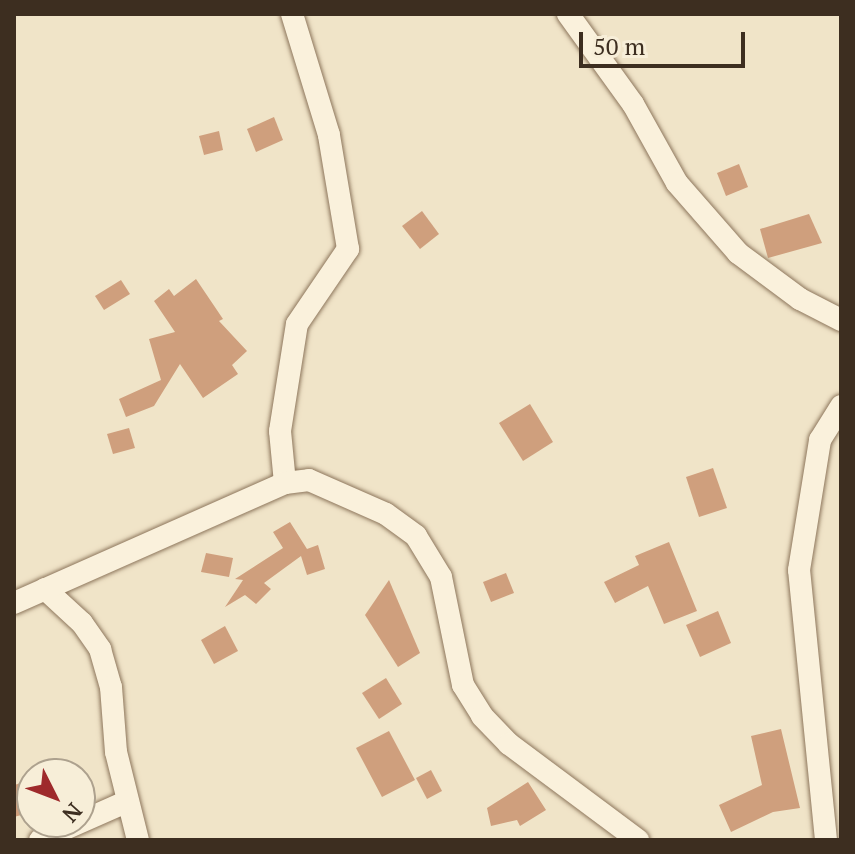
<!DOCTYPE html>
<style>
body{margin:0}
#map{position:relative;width:855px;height:854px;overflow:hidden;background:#f0e4c8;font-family:"PT Serif",serif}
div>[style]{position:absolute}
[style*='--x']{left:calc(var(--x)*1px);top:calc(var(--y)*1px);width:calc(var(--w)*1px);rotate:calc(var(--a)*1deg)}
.building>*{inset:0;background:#cf9f7d}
.roads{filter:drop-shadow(0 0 2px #8d765c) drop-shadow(0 0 2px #8d765c)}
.minor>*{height:22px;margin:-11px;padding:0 11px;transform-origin:11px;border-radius:11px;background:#faf1dc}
span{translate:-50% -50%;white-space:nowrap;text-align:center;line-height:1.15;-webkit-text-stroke:7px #f7eed8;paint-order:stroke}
.frame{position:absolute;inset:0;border:16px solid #3d2e20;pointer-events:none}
.north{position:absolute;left:16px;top:758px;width:80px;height:80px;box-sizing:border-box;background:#f7eed8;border:2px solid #ada18e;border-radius:50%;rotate:132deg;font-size:22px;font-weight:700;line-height:32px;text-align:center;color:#3d2e20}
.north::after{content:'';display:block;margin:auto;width:28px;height:36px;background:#9e2a2b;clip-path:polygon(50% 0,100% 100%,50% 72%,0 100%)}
.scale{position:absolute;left:579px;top:32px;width:166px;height:36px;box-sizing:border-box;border:4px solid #3d2e20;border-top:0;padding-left:10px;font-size:24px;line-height:28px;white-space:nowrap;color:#3d2e20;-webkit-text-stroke:6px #f7eed8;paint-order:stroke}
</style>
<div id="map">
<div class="building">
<div style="clip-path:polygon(274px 117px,283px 140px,256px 152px,247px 129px)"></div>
<div style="clip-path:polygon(219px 131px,223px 150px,204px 155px,199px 136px)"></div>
<div style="clip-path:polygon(739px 164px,748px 187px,726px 196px,717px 173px)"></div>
<div style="clip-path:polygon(422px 211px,439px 234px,420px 249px,402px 226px)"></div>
<div style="clip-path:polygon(809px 214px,822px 243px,768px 258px,760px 229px)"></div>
<div style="clip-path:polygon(196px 279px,223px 319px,219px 321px,247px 351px,232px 365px,238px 374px,203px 398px,180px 364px,154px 406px,126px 417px,119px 399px,161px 380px,149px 339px,175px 332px,154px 301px,169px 289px,174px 296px)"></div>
<div style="clip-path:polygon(121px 280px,130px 294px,104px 310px,95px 296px)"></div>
<div style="clip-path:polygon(530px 404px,553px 442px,523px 461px,499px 423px)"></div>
<div style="clip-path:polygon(129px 428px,135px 448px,113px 454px,107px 434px)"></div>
<div style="clip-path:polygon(713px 468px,727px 508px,699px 517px,686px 477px)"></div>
<div style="clip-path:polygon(290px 522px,307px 549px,318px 545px,325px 569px,307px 575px,301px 556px,264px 583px,271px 589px,256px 604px,245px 595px,225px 607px,243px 580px,235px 579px,283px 548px,273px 532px)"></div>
<div style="clip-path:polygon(669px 542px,697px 611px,664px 624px,648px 586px,615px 603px,604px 582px,639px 565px,635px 556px)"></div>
<div style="clip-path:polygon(206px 553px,233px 558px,229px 577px,201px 572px)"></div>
<div style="clip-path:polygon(506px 573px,514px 593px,491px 602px,483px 582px)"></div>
<div style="clip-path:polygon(389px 580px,420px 653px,398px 667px,365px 615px)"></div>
<div style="clip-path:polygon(718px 611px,731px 643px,700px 657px,686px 625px)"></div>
<div style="clip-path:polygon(225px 626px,238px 651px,214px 664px,201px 640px)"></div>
<div style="clip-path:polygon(386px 678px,402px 704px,379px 719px,362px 693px)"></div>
<div style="clip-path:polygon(781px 729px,800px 808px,773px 812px,731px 832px,719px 805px,762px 785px,751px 736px)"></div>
<div style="clip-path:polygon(389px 731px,415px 780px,382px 797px,356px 748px)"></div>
<div style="clip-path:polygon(431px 770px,442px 791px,427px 799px,416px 778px)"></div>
<div style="clip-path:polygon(32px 780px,32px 812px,14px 817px,14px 785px)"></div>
<div style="clip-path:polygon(528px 782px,546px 810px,520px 826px,517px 820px,491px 826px,487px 808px)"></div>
</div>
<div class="roads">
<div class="minor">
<div style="--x:568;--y:14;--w:111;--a:54.2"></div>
<div style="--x:633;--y:104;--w:90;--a:60.9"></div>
<div style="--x:677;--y:183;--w:93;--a:48.9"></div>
<div style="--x:738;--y:253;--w:77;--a:36.6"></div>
<div style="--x:800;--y:299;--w:46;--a:27.1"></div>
<div style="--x:285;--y:483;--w:52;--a:-95.5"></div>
<div style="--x:280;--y:431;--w:108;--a:-81"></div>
<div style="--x:297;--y:324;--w:91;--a:-55.8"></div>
<div style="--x:348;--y:249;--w:116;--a:-99.5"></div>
<div style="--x:329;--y:135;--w:127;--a:-107"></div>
<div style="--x:45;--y:589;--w:50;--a:42.6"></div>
<div style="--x:82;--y:623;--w:32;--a:55"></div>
<div style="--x:100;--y:649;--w:40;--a:74"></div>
<div style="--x:111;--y:687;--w:65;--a:85.6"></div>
<div style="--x:116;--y:752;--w:91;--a:76"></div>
<div style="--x:14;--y:603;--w:296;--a:-23.9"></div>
<div style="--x:285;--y:483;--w:24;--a:-7"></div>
<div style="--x:309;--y:480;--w:84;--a:23.8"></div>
<div style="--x:386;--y:514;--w:37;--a:36"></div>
<div style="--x:416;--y:536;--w:48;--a:58.6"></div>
<div style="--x:441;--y:577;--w:110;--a:78.5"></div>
<div style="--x:463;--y:685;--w:36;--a:58"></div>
<div style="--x:482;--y:716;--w:39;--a:46"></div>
<div style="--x:509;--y:744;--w:161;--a:36.7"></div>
<div style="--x:40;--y:840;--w:96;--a:-23.9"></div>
<div style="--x:826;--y:840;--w:271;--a:-95.7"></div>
<div style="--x:799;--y:570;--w:132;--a:-80.8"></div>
<div style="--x:820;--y:440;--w:40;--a:-58"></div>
</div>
</div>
<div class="frame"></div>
<div class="north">N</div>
<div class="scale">50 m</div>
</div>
